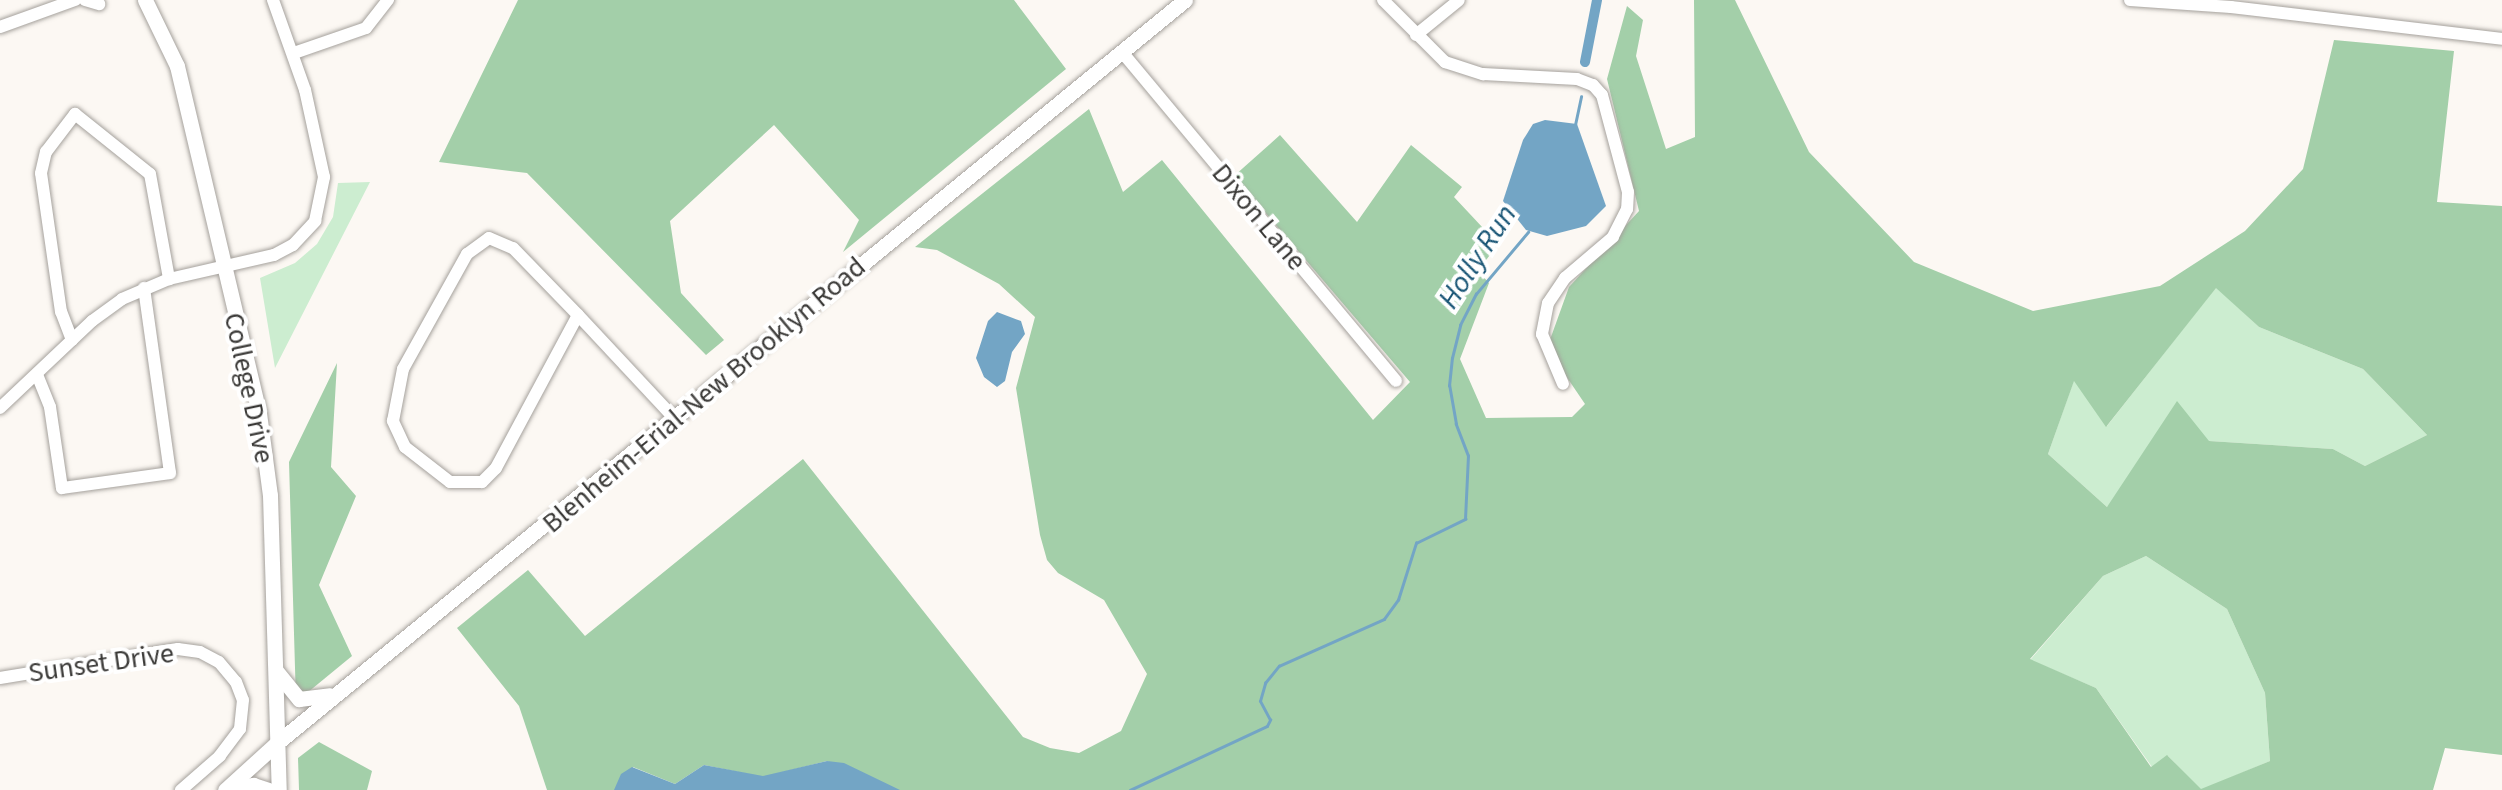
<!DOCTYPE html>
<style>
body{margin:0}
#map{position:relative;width:2502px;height:790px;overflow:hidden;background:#fcf8f3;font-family:"Source Sans 3",sans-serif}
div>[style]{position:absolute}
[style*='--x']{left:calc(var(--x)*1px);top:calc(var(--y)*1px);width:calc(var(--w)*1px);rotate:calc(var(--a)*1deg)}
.green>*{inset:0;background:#ccedd0}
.forest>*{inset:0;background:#a3cfa9}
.water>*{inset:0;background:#73a5c5}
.stream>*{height:2.5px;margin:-1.25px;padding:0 1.25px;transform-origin:1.25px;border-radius:1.25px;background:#73a5c5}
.canal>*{height:10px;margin:-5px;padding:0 5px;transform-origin:5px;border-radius:5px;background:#73a5c5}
.roads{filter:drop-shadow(0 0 2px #a5a19c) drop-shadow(0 0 2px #a5a19c)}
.minor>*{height:12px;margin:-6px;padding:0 6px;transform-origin:6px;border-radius:6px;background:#fff}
.major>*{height:15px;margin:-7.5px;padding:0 7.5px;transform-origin:7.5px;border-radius:7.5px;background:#fff}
span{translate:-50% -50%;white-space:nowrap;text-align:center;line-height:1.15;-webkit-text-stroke:8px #fff;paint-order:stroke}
.street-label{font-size:28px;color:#3a3937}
.water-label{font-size:30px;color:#1a5676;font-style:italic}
</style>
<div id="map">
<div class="green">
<div style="clip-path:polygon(370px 182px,275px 368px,260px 278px,295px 263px,317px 244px,333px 217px,338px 183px)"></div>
<div style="clip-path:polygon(2216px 287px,2259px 327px,2363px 369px,2427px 435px,2365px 466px,2333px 449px,2209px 441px,2107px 507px,2048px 454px,2074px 380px,2107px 426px)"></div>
<div style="clip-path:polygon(2146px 556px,2227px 609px,2265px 693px,2270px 761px,2201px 790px,2168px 756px,2152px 767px,2096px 688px,2030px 660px,2103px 576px)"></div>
</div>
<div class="forest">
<div style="clip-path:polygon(518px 0,1014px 0,1066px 69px,843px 252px,859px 220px,774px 125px,670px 221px,681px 293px,724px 340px,706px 355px,527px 173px,439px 162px)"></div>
<div style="clip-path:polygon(evenodd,1694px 0,1735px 0,1809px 152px,1914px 262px,2033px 311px,2160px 286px,2245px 231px,2303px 169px,2334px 40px,2454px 51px,2437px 202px,2502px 206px,2502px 755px,2445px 748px,2433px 790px,887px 790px,827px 761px,763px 777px,704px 765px,675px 784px,633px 767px,625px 790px,547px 790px,519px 706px,457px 628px,528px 570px,585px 636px,803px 459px,1023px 737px,1050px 748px,1079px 753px,1121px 731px,1147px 674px,1104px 600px,1058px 573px,1047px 560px,1040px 535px,1016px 388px,1035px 317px,999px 284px,937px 250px,915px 247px,1089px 109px,1123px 192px,1162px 160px,1373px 420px,1410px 382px,1234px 176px,1280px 135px,1357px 222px,1411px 145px,1462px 187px,1454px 197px,1498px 244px,1478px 271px,1489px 283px,1460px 359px,1486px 418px,1572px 417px,1585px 404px,1547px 348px,1569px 287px,1639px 211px,1607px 79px,1627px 6px,1643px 20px,1636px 56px,1666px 149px,1695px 137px,1694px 0,2216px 288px,2259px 327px,2363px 369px,2427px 435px,2365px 466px,2333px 449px,2209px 441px,2177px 401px,2107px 507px,2048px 454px,2074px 381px,2106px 427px,2216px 288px,1694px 0,2146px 556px,2227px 609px,2265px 693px,2270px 761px,2201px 789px,2167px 755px,2151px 767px,2096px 688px,2030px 659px,2103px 576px,2146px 556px)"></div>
<div style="clip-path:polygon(337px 363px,331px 467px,356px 496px,319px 585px,352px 656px,296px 702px,289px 462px)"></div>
<div style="clip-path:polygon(319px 742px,372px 771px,367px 790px,299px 790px,298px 758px)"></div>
</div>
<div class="water">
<div style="clip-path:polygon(1545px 120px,1577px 124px,1606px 206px,1586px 226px,1547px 236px,1526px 230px,1503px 201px,1523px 140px,1533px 124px)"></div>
<div style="clip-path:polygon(997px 312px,1021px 321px,1025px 334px,1012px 352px,1005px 381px,997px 387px,984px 377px,976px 358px,988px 321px)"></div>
<div style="clip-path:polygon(827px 761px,844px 763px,900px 790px,614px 790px,621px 774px,632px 767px,675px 784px,704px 765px,763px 776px)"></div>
</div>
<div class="stream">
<div style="--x:1575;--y:125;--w:29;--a:-78"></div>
<div style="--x:1130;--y:790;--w:151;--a:-25"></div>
<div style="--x:1267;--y:726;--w:7;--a:-63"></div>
<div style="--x:1270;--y:720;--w:21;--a:-118"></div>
<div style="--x:1260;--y:701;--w:19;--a:-74"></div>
<div style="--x:1265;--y:683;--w:22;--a:-51"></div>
<div style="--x:1279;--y:666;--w:115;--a:-24.1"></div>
<div style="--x:1384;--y:619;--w:24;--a:-54"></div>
<div style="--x:1398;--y:600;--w:60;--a:-72.5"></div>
<div style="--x:1416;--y:543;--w:55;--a:-26.1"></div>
<div style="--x:1465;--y:519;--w:63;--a:-87.3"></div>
<div style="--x:1468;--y:456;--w:34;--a:-111"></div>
<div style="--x:1456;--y:424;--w:39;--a:-100"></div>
<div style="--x:1449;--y:386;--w:28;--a:-84"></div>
<div style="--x:1452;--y:358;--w:34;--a:-76"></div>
<div style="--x:1460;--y:325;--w:35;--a:-63"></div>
<div style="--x:1476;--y:294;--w:81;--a:-50"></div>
</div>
<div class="canal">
<div style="--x:1585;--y:62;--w:63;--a:-79"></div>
</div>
<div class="roads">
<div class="minor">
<div style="--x:85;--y:0;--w:15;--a:16"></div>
<div style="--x:1383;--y:0;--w:88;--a:45"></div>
<div style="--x:1445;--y:62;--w:40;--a:18"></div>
<div style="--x:1483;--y:74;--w:94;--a:3"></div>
<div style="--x:1577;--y:79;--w:17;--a:21"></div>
<div style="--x:1593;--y:85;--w:13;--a:48"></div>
<div style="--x:1602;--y:95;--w:100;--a:75"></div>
<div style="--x:1628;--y:192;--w:17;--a:93"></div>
<div style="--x:1627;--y:209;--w:31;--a:117"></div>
<div style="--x:1613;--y:237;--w:63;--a:139.5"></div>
<div style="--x:1565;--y:278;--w:30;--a:124"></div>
<div style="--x:1548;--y:303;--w:32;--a:101"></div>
<div style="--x:1542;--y:334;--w:54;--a:67.2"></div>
<div style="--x:2130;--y:0;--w:101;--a:4"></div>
<div style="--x:2231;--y:7;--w:273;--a:6.7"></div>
<div style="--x:0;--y:27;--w:80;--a:-19.8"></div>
<div style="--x:1416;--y:35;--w:55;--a:-39.1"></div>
<div style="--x:1122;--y:52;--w:428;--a:50.2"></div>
<div style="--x:294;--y:53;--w:76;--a:-19.1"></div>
<div style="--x:366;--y:28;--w:36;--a:-52"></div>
<div style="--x:578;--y:315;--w:174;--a:118.2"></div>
<div style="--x:496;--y:468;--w:20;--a:135"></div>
<div style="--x:482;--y:482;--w:32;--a:180"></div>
<div style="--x:450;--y:482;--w:57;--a:-142.1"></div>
<div style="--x:405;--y:447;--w:29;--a:-115"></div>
<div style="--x:393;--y:421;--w:53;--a:-79.1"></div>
<div style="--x:403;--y:369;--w:132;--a:-60.9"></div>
<div style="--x:467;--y:254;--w:27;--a:-36"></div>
<div style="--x:489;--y:238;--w:26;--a:23"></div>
<div style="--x:513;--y:248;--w:93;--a:45.9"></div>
<div style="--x:578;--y:315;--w:144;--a:47"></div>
<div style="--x:72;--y:340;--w:30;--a:-111"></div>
<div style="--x:61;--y:312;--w:140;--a:-98.2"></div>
<div style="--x:41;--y:173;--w:22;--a:-77"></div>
<div style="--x:46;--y:152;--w:48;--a:-52.7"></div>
<div style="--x:75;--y:114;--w:96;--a:38.7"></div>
<div style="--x:150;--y:174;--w:107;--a:79.7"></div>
<div style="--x:38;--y:377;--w:32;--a:68"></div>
<div style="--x:50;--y:407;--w:82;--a:81.6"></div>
<div style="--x:62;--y:488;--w:109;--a:-7.9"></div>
<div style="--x:170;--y:473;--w:187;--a:-98"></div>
<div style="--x:0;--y:408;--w:127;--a:-43.4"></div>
<div style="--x:92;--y:321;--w:37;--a:-36"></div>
<div style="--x:122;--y:299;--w:51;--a:-23.1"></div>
<div style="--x:169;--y:279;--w:108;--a:-12.9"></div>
<div style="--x:274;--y:255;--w:21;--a:-28"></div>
<div style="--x:293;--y:245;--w:33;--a:-47"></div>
<div style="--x:315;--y:221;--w:45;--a:-78.4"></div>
<div style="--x:324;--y:177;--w:89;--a:-102.3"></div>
<div style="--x:305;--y:90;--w:96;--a:-109.6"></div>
<div style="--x:0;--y:678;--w:180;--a:-9.3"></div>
<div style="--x:178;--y:649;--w:22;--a:8"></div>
<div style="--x:200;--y:652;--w:21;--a:28"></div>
<div style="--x:219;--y:662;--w:26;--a:50"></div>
<div style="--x:236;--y:682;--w:19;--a:69"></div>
<div style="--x:243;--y:700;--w:29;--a:96"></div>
<div style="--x:240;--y:729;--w:34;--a:127"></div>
<div style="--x:220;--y:756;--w:52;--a:138.9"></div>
</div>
<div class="major">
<div style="--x:145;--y:0;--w:73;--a:64.1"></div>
<div style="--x:177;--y:66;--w:357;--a:76.7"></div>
<div style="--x:259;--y:413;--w:83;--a:82.4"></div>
<div style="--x:270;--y:495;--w:295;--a:88.3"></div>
<div style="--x:277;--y:672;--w:35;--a:51"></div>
<div style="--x:299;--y:699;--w:31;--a:-7"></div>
<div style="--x:225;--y:790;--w:72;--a:-42.2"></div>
<div style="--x:278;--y:742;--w:1172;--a:-39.29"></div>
<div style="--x:231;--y:790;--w:23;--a:-13"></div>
<div style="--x:253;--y:785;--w:16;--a:18"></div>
</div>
</div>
<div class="street-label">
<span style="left:1259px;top:217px;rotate:50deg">Dixon Lane</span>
<span style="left:249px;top:388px;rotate:78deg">College Drive</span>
<span style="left:704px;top:395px;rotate:-40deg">Blenheim-Erial-New Brooklyn Road</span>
<span style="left:101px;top:663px;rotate:-8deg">Sunset Drive</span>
</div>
<div class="water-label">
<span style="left:1478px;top:257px;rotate:-57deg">Holly Run</span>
</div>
</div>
